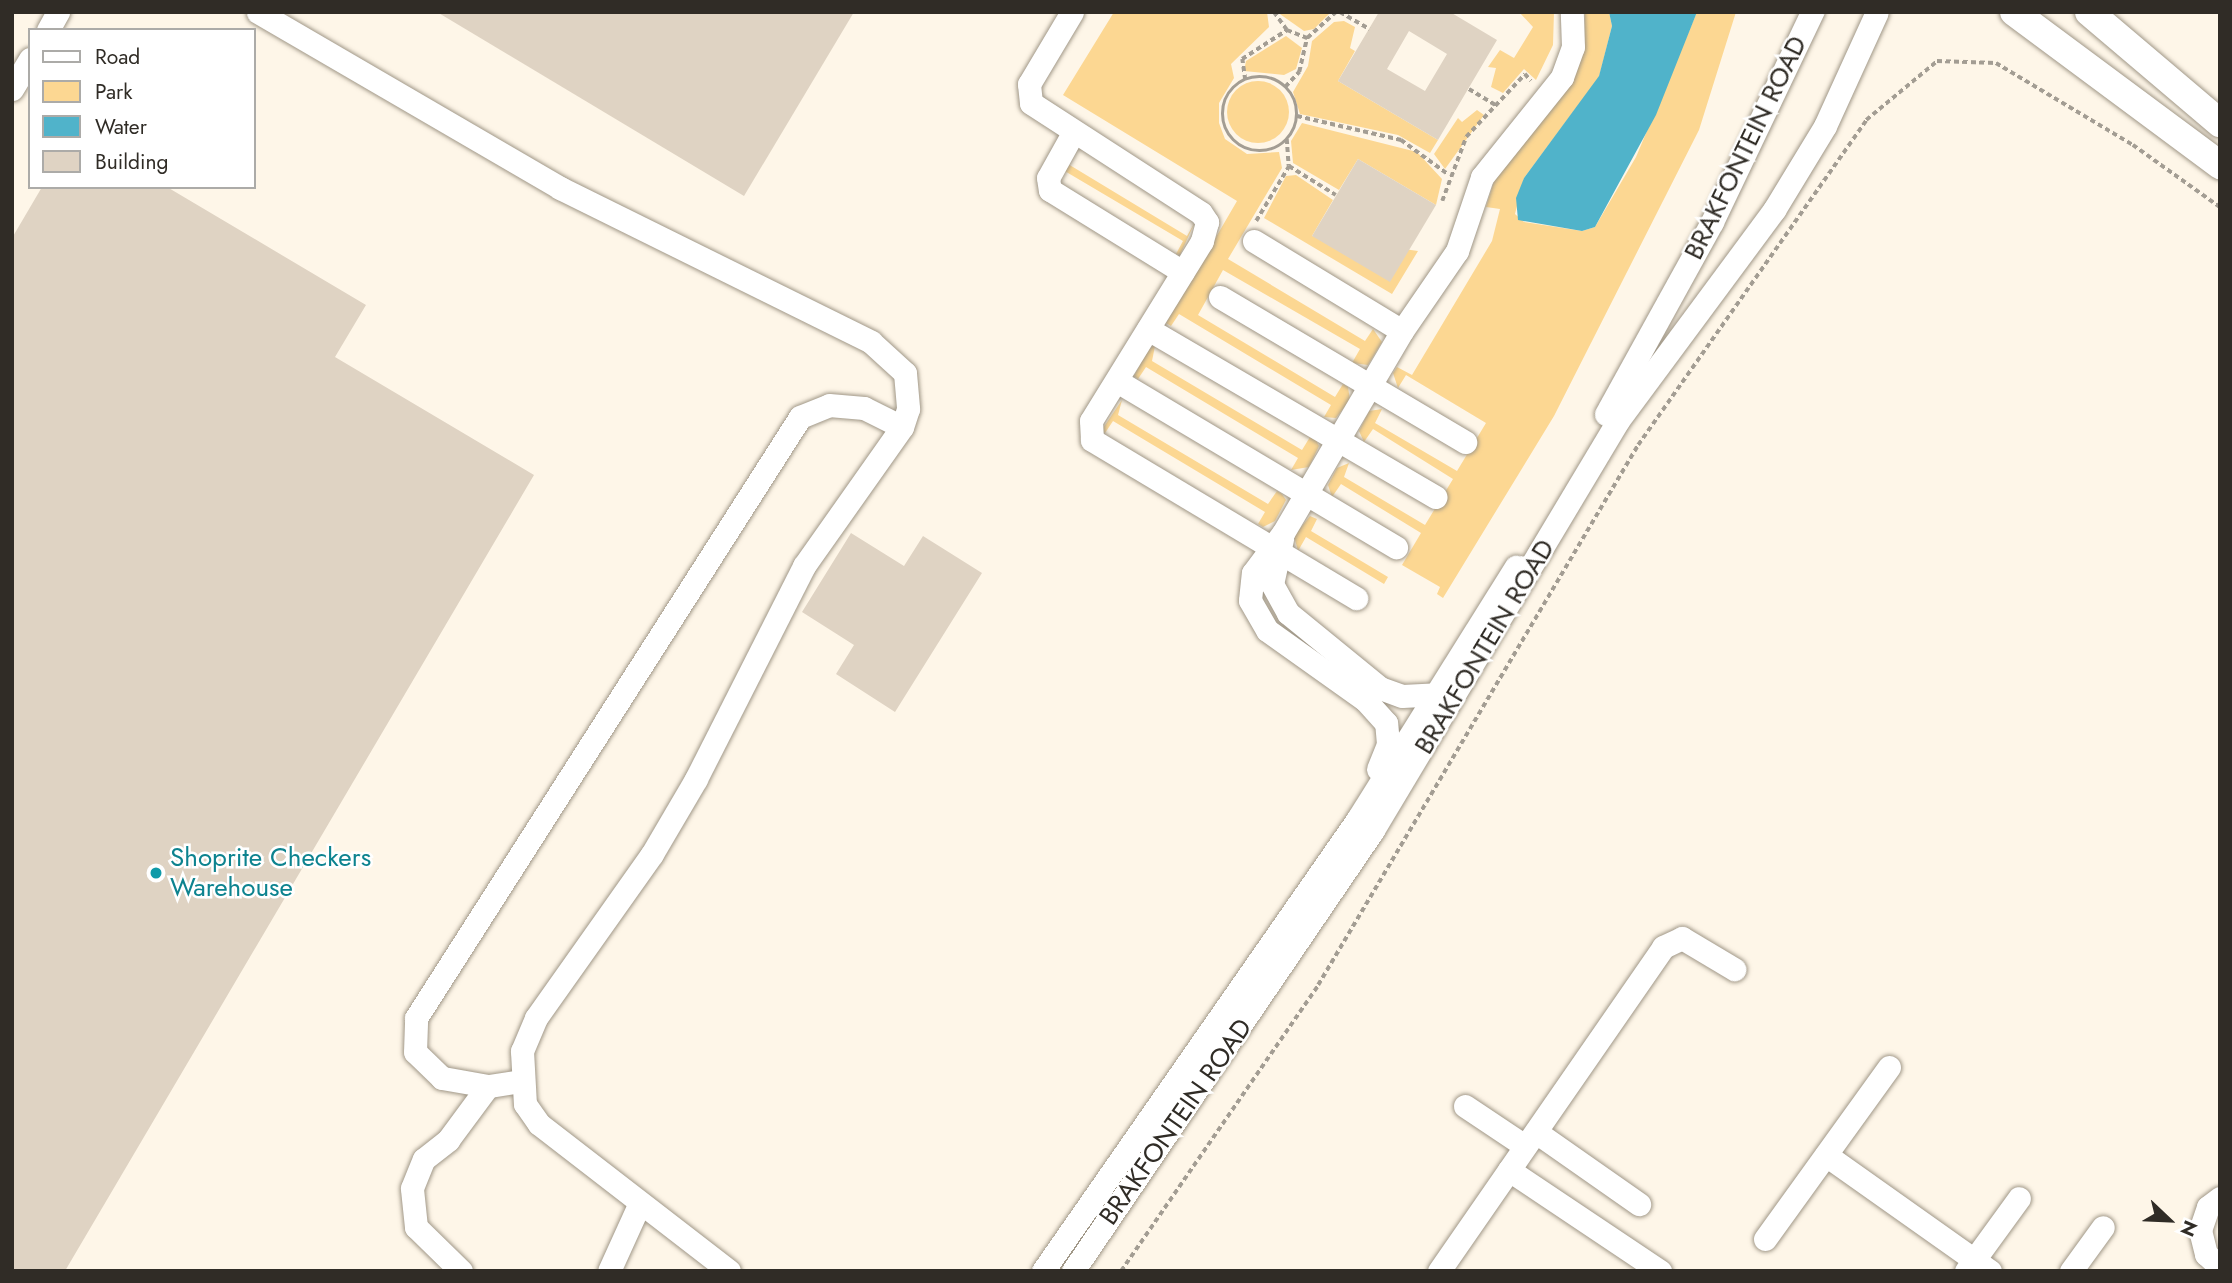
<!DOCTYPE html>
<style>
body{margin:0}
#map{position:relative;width:2232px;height:1283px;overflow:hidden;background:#fef6e8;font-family:Jost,sans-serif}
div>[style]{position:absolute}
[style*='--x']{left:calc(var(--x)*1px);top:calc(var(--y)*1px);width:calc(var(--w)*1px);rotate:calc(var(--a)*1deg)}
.green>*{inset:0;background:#fcd792}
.round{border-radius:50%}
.water>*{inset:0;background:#50b3ca}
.building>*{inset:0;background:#dfd3c3}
.path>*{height:3.5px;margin-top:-1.75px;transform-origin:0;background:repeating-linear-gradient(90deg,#a39d93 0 5px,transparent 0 8.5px)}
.path>.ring{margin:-1.75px;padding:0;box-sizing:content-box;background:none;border:3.5px solid #a39d93;border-radius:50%}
.roads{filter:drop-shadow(0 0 2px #a09787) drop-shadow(0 0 2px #a09787)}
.minor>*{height:23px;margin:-11.5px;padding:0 11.5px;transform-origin:11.5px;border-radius:11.5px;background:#fff}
.major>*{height:28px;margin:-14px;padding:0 14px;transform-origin:14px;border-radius:14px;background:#fff}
.dots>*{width:19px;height:19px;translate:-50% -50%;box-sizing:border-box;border:4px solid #fff;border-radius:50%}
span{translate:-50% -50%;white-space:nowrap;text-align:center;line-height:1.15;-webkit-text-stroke:5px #fff;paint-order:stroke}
.street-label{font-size:26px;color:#302c26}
.culture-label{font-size:26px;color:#0d838f}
.left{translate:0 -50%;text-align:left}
.frame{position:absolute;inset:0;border:14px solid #302c26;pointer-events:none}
.legend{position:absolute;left:28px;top:28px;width:228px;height:161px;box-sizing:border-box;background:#fff;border:2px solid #acaba8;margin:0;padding:9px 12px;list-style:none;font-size:21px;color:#302c26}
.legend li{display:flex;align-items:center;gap:14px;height:35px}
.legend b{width:35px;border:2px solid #acaba8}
.north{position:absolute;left:2134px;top:1185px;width:70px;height:70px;-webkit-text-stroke:5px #fff;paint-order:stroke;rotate:113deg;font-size:19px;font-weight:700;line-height:28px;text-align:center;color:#302c26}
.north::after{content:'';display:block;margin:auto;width:24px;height:32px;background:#302c26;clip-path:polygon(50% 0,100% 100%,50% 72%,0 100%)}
</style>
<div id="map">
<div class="green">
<div style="clip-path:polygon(1114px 12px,1267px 12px,1269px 27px,1231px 64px,1234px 78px,1219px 103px,1219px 123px,1225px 139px,1247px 154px,1279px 152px,1282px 168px,1228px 259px,1365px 341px,1373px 329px,1382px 342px,1368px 365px,1352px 363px,1360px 349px,1223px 270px,1198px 315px,1335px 397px,1343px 384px,1348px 387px,1350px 400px,1336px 418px,1324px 417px,1331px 405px,1179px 314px,1171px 326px,1166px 323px,1237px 201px,1063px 95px)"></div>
<div style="clip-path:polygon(1277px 12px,1331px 12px,1314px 29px,1304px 31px)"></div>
<div style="clip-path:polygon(1519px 12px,1554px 12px,1553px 45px,1536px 80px,1524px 69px,1503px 93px,1491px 87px,1496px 68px,1488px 67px,1500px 50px,1514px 58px,1533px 27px)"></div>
<div style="clip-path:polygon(1585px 12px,1609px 12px,1612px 26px,1599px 77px,1524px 178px,1515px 214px,1524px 222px,1582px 231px,1595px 227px,1636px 157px,1697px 12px,1736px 12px,1699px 130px,1554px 416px,1443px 598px,1437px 594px,1440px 587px,1402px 565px,1421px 533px,1341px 484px,1332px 497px,1328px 485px,1337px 468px,1349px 463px,1344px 477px,1425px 525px,1453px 479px,1373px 429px,1364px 442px,1359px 431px,1369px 411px,1382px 409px,1375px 423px,1457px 471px,1486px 423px,1406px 375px,1398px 388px,1393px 373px,1397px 367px,1412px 375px,1492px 241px,1500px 209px,1486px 207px,1495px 178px,1569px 82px,1584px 48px)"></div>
<div style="clip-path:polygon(1344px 21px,1355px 27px,1350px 48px,1355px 51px,1338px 81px,1438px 140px,1430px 153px,1398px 135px,1300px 114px,1293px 92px,1308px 66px,1312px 41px,1334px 22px)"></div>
<div style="clip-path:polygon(1286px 36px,1302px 48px,1296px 69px,1284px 75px,1244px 71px,1246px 61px)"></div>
<div class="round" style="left:1227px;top:81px;width:62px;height:62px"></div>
<div style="clip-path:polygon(1477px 110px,1484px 115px,1445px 169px,1434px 154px,1458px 118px,1462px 122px)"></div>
<div style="clip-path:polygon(1302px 123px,1417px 152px,1442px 179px,1436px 205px,1358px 159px,1339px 190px,1293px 163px,1291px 141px)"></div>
<div style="clip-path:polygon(1068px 164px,1187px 236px,1195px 222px,1180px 255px,1176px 254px,1183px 241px,1063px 170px)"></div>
<div style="clip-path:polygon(1296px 175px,1333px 200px,1312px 236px,1418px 251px,1392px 294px,1264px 218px,1286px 176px)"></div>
<div style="clip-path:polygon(1155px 346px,1152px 361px,1302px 450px,1310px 437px,1316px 440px,1319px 446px,1309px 467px,1291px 470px,1298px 458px,1146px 367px,1138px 379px,1134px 376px,1149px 347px)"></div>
<div style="clip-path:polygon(1122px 400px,1118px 415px,1268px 504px,1277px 491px,1282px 494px,1286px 500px,1275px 521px,1263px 527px,1258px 524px,1265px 512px,1113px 421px,1105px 433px,1101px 431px)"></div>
<div style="clip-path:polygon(1310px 516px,1317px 519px,1311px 531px,1388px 577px,1384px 584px,1306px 537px,1298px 551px,1294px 536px)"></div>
</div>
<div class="water">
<div style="clip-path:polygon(1609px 12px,1697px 12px,1656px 115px,1595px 227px,1582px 231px,1518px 220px,1516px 198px,1524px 178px,1599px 76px,1612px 26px)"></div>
</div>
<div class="building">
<div style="clip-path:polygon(437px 12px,854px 12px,744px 196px)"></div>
<div style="clip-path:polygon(evenodd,1379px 12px,1450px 12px,1497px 40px,1438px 140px,1338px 81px,1379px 12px,1409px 31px,1447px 54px,1425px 91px,1387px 69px,1409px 31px)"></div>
<div style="clip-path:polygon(1358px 159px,1436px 205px,1390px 282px,1312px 236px)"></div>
<div style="clip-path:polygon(42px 187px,167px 187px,366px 305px,335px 357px,534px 475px,65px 1271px,12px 1271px,12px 238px)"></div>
<div style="clip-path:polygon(851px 533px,904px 566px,923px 536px,982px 573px,895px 712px,836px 674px,854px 645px,802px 612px)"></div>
</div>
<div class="path">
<div style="--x:1274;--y:12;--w:22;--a:54"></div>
<div style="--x:1287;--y:30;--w:22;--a:22"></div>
<div style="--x:1307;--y:38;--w:39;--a:-42"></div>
<div style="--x:1340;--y:12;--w:34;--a:30"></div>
<div class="ring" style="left:1223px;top:77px;width:70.5px;height:70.5px"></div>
<div style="--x:1245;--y:80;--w:21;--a:-98"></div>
<div style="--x:1242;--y:59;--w:54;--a:-32.8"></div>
<div style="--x:1285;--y:87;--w:21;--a:-47"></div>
<div style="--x:1299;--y:72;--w:35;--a:-77"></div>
<div style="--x:1469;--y:89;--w:31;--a:31"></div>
<div style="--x:1297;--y:116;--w:107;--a:13"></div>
<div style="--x:1401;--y:140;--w:59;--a:36.1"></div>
<div style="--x:1287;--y:139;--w:27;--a:86"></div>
<div style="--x:1289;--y:166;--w:55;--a:31.7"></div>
<div style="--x:1442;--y:201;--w:68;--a:-69.4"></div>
<div style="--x:1466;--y:137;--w:86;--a:-46.9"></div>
<div style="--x:1525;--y:74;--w:9;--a:49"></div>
<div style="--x:1256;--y:221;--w:64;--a:-59"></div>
<div style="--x:1121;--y:1271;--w:347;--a:-55.4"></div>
<div style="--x:1318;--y:985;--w:628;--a:-59.35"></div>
<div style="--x:1638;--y:445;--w:397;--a:-54.9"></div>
<div style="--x:1866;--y:120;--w:92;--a:-39.7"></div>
<div style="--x:1937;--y:61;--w:59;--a:1.9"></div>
<div style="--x:1996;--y:63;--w:160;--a:30.9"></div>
<div style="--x:2133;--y:145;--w:107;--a:35.5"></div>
</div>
<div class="roads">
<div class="minor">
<div style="--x:258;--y:12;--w:350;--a:30.2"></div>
<div style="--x:560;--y:188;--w:347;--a:26.3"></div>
<div style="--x:871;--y:342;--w:46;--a:42.4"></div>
<div style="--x:905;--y:373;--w:36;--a:85"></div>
<div style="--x:908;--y:409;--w:19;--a:108"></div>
<div style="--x:902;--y:427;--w:170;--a:125.2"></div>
<div style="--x:804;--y:566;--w:239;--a:116.9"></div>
<div style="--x:696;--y:779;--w:87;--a:120.4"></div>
<div style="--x:652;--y:854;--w:201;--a:125.3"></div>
<div style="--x:536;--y:1018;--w:36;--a:113"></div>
<div style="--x:522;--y:1051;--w:53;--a:86.8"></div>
<div style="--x:525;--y:1104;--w:24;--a:55"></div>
<div style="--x:539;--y:1124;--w:240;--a:37.7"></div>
<div style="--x:1072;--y:12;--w:84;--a:120.8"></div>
<div style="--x:1029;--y:84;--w:19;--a:84"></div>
<div style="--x:1031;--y:103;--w:202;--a:32.9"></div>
<div style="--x:1201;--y:213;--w:11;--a:56"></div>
<div style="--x:1207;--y:222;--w:20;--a:105"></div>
<div style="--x:1202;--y:241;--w:211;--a:121.7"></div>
<div style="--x:1091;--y:421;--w:19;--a:87"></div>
<div style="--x:1092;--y:440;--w:308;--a:30.9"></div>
<div style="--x:48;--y:30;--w:21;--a:-61"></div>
<div style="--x:12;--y:89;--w:35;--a:-59"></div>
<div style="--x:1073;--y:133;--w:51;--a:119.1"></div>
<div style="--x:1048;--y:178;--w:12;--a:81"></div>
<div style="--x:1050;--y:190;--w:156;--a:31.7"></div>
<div style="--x:1254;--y:241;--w:173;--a:31.3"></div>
<div style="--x:1220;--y:297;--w:285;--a:30.6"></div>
<div style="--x:1148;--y:329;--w:333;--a:30.3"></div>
<div style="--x:1117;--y:381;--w:325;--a:30.8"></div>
<div style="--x:1606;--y:414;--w:219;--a:-61.1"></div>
<div style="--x:1712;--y:222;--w:233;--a:-64.5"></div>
<div style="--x:1282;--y:539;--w:46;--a:102.5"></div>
<div style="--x:1272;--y:584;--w:33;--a:61"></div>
<div style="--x:1288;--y:613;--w:119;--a:39.2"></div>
<div style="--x:1380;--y:688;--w:23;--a:20"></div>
<div style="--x:1402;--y:696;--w:35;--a:-3"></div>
<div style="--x:1378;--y:769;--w:27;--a:-68"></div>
<div style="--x:1388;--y:744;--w:21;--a:-95"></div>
<div style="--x:1386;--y:723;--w:31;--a:-132"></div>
<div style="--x:1365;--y:700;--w:120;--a:-144.5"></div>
<div style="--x:1267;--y:630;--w:34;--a:-120"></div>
<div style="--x:1250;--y:600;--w:27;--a:-84"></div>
<div style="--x:1253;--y:573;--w:50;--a:-53.1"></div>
<div style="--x:1283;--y:533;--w:234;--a:-59.5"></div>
<div style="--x:1402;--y:331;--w:97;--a:-55.5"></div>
<div style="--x:1457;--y:251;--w:78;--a:-71.3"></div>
<div style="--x:1482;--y:177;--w:128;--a:-51.3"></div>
<div style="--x:1562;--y:77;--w:32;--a:-70"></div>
<div style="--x:1573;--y:47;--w:35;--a:-92"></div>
<div style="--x:521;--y:1081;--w:33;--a:171"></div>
<div style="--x:488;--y:1086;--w:47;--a:-170.1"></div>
<div style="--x:442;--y:1078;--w:37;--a:-136"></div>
<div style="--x:415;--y:1052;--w:34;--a:-88"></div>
<div style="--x:416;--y:1018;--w:713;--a:-57.42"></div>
<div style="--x:800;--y:417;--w:31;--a:-22"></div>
<div style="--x:829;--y:405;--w:35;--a:5"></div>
<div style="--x:864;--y:408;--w:42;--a:26.6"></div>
<div style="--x:1465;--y:1106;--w:72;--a:33.7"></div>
<div style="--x:1536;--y:1132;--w:126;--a:35"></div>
<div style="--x:1826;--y:1155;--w:201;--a:35.3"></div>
<div style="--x:1509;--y:1170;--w:182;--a:33.8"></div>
<div style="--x:2220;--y:1198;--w:15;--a:143"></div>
<div style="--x:2208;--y:1207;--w:24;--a:109"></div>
<div style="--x:2200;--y:1230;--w:25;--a:76"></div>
<div style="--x:2206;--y:1254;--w:19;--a:43"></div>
<div style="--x:1765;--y:1239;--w:212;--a:-54.2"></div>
<div style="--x:461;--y:1271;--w:63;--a:-135.6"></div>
<div style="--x:416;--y:1227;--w:39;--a:-96"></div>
<div style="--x:412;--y:1188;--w:31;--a:-68"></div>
<div style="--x:424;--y:1159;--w:31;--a:-38"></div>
<div style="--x:448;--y:1140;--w:67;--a:-53.5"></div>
<div style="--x:609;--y:1271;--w:72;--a:-65.6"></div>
<div style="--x:1043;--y:1271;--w:550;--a:-55.15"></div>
<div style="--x:1357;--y:820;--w:299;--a:-57.9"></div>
<div style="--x:1073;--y:1271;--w:533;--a:-55.77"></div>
<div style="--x:1373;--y:830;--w:475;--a:-59.1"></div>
<div style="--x:1617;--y:422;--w:264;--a:-53.5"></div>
<div style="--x:1774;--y:210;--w:98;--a:-58.7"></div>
<div style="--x:1825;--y:126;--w:125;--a:-65.5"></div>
<div style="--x:1439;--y:1271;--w:394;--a:-55.3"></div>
<div style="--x:1663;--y:947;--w:21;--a:-25"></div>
<div style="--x:1682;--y:938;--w:61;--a:30.8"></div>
<div style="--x:1966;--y:1271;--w:90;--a:-54"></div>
<div style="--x:2071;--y:1271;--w:54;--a:-54"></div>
</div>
<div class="major">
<div style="--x:2014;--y:12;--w:257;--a:36.6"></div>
<div style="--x:2089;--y:12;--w:172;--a:40.3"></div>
</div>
</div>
<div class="dots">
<div style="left:156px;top:873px;background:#0f9aa8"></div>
</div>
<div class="street-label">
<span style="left:1746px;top:148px;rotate:-64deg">BRAKFONTEIN ROAD</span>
<span style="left:1485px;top:647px;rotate:-59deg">BRAKFONTEIN ROAD</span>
<span style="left:1176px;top:1122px;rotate:-55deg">BRAKFONTEIN ROAD</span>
</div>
<div class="culture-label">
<span class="left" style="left:170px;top:873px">Shoprite Checkers<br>Warehouse</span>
</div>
<div class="frame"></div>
<ul class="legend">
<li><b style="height:9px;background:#fff"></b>Road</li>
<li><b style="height:19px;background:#fcd792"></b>Park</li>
<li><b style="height:19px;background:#50b3ca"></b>Water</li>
<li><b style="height:19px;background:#dfd3c3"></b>Building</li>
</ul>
<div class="north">N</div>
</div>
